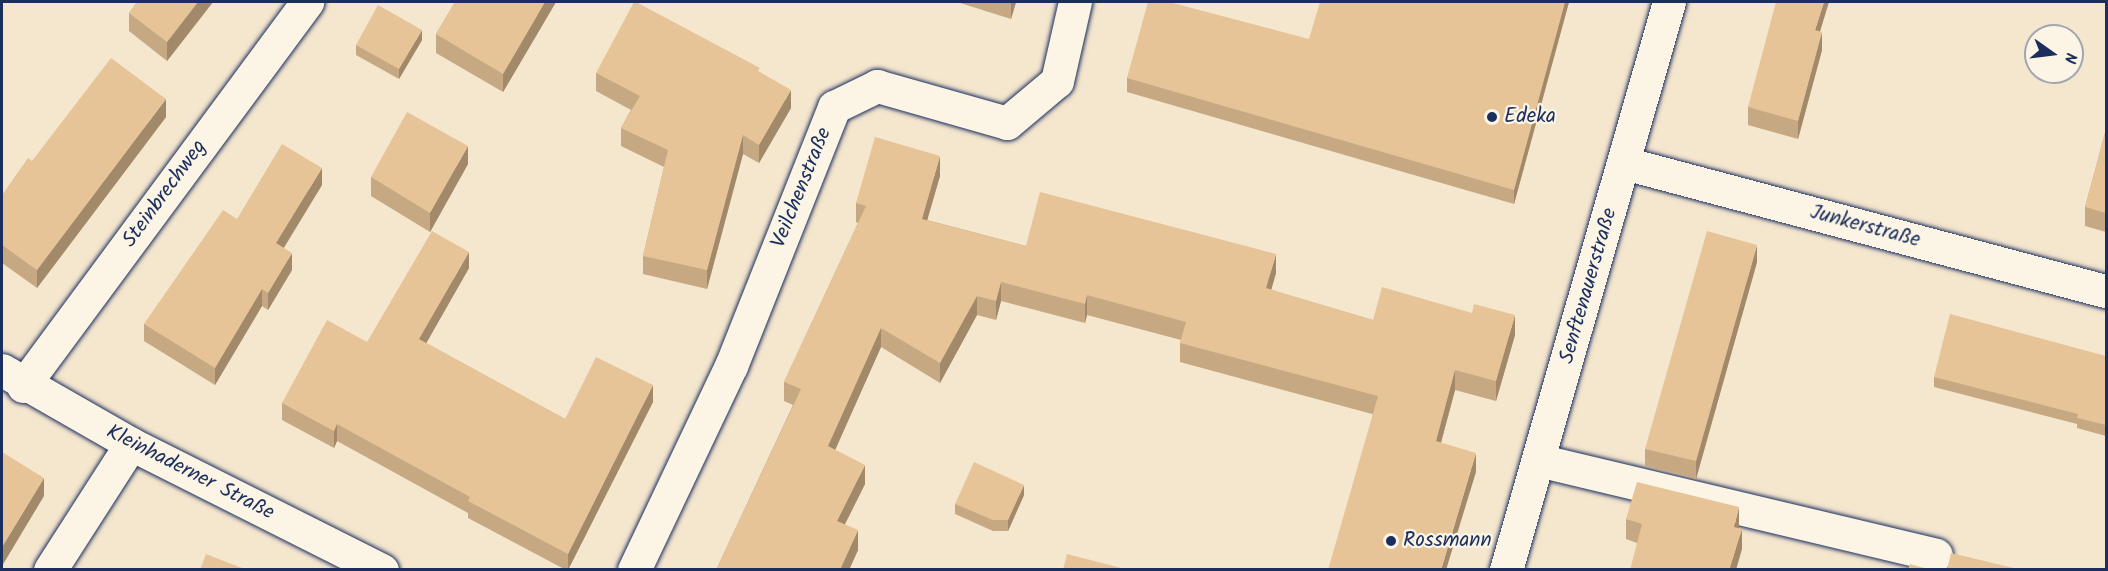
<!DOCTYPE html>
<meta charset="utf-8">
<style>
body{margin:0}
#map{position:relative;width:2108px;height:571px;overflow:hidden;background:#f5e6ce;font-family:Kalam,sans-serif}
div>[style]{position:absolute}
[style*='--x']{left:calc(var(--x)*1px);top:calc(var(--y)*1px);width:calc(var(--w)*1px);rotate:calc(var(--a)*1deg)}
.roads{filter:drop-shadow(0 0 2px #1b2f5e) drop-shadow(0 0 2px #1b2f5e)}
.minor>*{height:33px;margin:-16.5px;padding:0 16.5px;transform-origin:16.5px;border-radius:16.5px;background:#fcf5e5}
.wall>*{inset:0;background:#c6a983}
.shaded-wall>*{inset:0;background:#a1896a}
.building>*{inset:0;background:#e6c498}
.dots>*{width:16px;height:16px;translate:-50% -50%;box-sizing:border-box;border:3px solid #fcf5e5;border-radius:50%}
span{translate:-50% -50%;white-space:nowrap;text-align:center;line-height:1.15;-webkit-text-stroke:4.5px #fcf5e5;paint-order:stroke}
.poi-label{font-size:21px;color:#1b2f5e}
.left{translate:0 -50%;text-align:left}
.street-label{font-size:21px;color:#1b2f5e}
.frame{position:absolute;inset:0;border:3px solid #1b2f5e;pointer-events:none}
.north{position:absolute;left:2024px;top:24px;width:60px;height:60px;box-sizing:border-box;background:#fcf5e5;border:2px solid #a2a6af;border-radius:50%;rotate:104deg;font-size:16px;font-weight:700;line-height:24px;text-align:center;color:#1b2f5e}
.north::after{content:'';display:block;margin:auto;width:21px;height:27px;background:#1b2f5e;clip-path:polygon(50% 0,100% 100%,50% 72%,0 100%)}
</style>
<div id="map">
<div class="roads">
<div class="minor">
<div style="--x:1624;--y:163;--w:499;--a:14.9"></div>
<div style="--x:2;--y:370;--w:149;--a:29.8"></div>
<div style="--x:131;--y:444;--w:281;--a:26.7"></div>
<div style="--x:23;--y:386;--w:478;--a:-53.5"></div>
<div style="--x:1538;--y:460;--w:409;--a:13.4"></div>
<div style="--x:50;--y:570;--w:150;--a:-57.3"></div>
<div style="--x:634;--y:570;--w:226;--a:-64.6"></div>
<div style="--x:731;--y:366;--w:279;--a:-68.3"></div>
<div style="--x:834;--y:107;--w:48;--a:-26"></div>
<div style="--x:877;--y:86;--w:135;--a:15.9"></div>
<div style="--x:1007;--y:123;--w:65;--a:-40"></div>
<div style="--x:1057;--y:81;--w:81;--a:-77.2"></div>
<div style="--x:1506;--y:570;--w:591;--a:-73.99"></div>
</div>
</div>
<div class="wall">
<div style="clip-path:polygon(137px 2px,213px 2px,167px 61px,129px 31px,129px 13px)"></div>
<div style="clip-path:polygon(455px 2px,556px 2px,503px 92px,436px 53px,436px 34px)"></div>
<div style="clip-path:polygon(957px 2px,1016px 2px,1011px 19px)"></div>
<div style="clip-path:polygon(1569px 2px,1514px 204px,1127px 92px,1127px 78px,1309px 39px)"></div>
<div style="clip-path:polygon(1820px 31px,1822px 50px,1798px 139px,1748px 125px,1748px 107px)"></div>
<div style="clip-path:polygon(422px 40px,399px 79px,356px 55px,356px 45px)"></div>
<div style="clip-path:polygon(760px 72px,791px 108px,759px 163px,743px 154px,707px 289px,643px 274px,643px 256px,664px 167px,621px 146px,621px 128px,631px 110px,596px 91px,596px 73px)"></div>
<div style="clip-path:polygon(166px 117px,37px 288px,2px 263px,2px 195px,32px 161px)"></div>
<div style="clip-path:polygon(2106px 129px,2106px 232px,2085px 226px,2085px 207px)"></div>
<div style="clip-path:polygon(468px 164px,430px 232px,371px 196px,371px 177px)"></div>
<div style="clip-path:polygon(940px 176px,927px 220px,1026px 246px,1276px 273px,1271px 290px,1373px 320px,1515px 335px,1496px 401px,1455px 390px,1441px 443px,1476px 472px,1372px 414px,1180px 362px,1180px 343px,1181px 340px,1087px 315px,1085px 323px,1001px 301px,996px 320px,977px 315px,940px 383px,881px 347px,835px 450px,865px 484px,845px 524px,858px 550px,849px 570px,716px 570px,793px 405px,784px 401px,784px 382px,858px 223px,856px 222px,856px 203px)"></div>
<div style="clip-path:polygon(322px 185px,284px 248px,292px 270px,268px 310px,262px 306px,215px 385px,144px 341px,144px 324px,237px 219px)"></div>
<div style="clip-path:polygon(1757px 262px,1696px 479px,1645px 466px,1645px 449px)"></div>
<div style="clip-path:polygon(469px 268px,426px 343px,565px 419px,653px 402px,568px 570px,566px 570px,468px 518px,468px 513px,337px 441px,334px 448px,282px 420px,282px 403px,367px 342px)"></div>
<div style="clip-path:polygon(2106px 356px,2106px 436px,2077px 428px,2077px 424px,1934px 387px,1934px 377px)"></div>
<div style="clip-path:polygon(1024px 495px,1008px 531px,993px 531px,955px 514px,955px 504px)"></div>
<div style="clip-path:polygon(1626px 519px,1739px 528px,1742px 549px,1637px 543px,1626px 539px)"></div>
</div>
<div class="shaded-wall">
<div style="clip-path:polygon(198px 2px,213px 2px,167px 61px,167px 42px)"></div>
<div style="clip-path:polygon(545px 2px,556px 2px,503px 92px,503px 74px)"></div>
<div style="clip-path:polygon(1011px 2px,1016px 2px,1011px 19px)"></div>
<div style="clip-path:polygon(1565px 2px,1569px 2px,1514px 204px,1514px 190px)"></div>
<div style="clip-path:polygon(1824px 2px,1829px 2px,1815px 48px,1815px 30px)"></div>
<div style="clip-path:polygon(422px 30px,422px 40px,399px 79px,399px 69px)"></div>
<div style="clip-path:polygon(1822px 32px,1822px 50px,1798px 139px,1798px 121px)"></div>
<div style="clip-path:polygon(791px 90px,791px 108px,759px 163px,759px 145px)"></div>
<div style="clip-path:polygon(166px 99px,166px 117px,37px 288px,37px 270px)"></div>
<div style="clip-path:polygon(743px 135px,743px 154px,707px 289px,707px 270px)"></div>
<div style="clip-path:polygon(468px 146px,468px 164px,430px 232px,430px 213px)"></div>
<div style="clip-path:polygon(940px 156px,940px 176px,922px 238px,922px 219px)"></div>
<div style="clip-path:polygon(322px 168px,322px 185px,276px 260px,276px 243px)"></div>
<div style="clip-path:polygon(1757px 245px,1757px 262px,1696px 479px,1696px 461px)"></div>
<div style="clip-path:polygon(469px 252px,469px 268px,419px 356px,419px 339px)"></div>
<div style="clip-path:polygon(292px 253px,292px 270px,268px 310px,268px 293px)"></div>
<div style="clip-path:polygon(1276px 254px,1276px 273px,1266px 308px,1266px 288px)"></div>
<div style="clip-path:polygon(1001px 282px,1001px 301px,996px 320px,996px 301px)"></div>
<div style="clip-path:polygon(262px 289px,262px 306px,215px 385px,215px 368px)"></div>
<div style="clip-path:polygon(1087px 295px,1087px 315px,1085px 323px,1085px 304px)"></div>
<div style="clip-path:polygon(977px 296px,977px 315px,940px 383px,940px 363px)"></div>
<div style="clip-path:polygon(1515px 315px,1515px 335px,1496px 401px,1496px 381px)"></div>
<div style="clip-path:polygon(881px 328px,881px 347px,828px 466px,828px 446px)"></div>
<div style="clip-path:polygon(1455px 370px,1455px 390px,1436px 461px,1436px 441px)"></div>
<div style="clip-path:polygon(653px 385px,653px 402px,568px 570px,568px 554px)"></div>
<div style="clip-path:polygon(337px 424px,337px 441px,334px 448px,334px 431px)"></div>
<div style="clip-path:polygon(1476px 453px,1476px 472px,1446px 570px,1441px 570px)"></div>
<div style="clip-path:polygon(865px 465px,865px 484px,837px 540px,837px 521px)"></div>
<div style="clip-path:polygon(44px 478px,44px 496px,2px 566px,2px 547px)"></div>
<div style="clip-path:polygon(1024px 485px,1024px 495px,1008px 531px,1008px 520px)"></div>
<div style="clip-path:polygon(1739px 507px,1739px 527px,1734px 547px,1734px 527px)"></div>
<div style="clip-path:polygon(1742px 529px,1742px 549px,1736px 570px,1729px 570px)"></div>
<div style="clip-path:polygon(858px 530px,858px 550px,849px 570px,840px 570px)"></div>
</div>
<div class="building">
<div style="clip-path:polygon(137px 2px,198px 2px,167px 42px,129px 13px)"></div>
<div style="clip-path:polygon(455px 2px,545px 2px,503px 74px,436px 34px)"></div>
<div style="clip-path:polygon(634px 2px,636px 2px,760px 68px,758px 71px,791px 90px,759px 145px,743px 135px,707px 270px,643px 256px,668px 150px,621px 128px,640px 96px,596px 73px)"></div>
<div style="clip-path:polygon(1148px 2px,1169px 2px,1309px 39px,1320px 2px,1565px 2px,1514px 190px,1127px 78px)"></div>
<div style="clip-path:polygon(1776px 2px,1824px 2px,1815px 30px,1822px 32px,1798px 121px,1748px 107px)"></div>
<div style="clip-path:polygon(378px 5px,422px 30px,399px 69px,356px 45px)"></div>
<div style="clip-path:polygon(111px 58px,166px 99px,37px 270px,2px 245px,2px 195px,28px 158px,32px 161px)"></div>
<div style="clip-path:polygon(407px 112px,468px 146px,430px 213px,371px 177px)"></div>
<div style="clip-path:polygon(2106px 129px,2106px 213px,2085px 207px)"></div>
<div style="clip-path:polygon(875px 137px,940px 156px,922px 219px,1026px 246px,1040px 192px,1276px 254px,1266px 288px,1373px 320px,1382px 287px,1472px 313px,1474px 304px,1515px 315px,1496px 381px,1455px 370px,1436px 441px,1476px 453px,1441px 570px,1328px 570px,1378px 396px,1180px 343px,1186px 322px,1087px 295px,1085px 304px,1001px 282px,996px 301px,977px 296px,940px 363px,881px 328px,828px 446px,865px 465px,837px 521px,858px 530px,840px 570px,716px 570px,801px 389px,784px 382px,866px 206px,856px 203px)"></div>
<div style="clip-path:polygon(282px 144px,322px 168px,276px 243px,292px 253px,268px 293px,262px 289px,215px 368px,144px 324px,223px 210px,237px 219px)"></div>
<div style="clip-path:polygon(432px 231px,469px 252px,419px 339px,565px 419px,596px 357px,653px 385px,568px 554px,468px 501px,470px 497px,337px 424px,334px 431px,282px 403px,327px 320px,367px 342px)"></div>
<div style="clip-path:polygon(1707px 231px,1757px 245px,1696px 461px,1645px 449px)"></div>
<div style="clip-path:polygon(1950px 314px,2106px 356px,2106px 425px,2077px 418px,2078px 414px,1934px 377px)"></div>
<div style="clip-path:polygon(2px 452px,44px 478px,2px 547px)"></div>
<div style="clip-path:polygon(974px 462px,1024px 485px,1008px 520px,993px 520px,955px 504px)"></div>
<div style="clip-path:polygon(1637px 482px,1739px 507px,1734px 527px,1742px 529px,1729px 570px,1630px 570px,1642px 524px,1626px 519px)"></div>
<div style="clip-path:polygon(1951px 553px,2022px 570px,1947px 570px)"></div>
<div style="clip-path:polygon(206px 554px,247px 570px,200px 570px)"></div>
<div style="clip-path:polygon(1067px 554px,1129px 570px,1063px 570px)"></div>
<div style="clip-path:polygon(1910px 564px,1931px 570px,1908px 570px)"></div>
</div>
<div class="dots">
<div style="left:1492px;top:117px;background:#1b2f5e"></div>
<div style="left:1391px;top:541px;background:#1b2f5e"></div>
</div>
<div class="poi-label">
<span class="left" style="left:1504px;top:117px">Edeka</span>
<span class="left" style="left:1403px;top:541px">Rossmann</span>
</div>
<div class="street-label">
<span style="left:802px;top:188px;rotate:-68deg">Veilchenstraße</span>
<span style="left:165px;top:194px;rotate:-54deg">Steinbrechweg</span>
<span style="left:1865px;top:227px;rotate:15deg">Junkerstraße</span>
<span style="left:1589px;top:286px;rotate:-74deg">Senftenauerstraße</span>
<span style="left:190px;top:473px;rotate:27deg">Kleinhaderner Straße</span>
</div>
<div class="frame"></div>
<div class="north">N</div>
</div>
